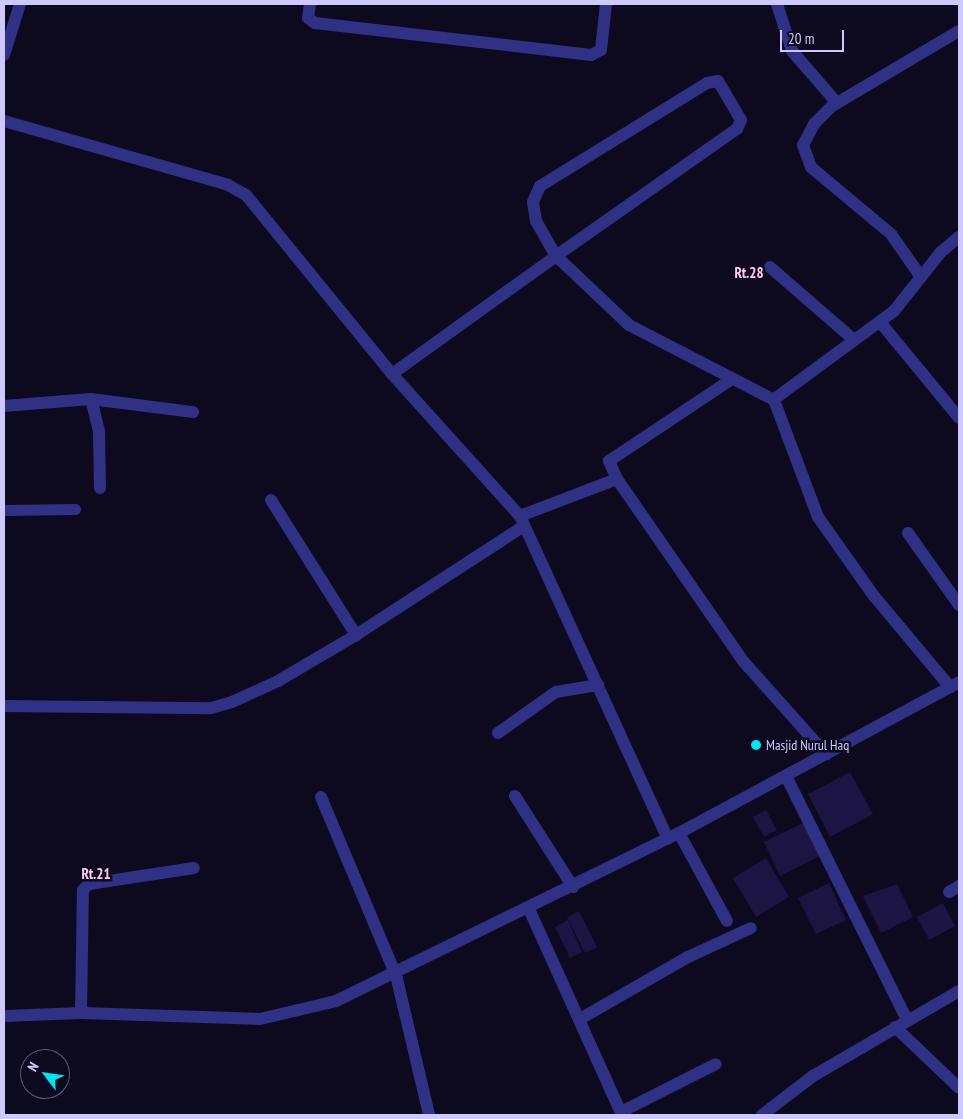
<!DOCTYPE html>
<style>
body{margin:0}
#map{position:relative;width:963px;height:1119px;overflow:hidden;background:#0d0a20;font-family:"PT Sans Narrow",sans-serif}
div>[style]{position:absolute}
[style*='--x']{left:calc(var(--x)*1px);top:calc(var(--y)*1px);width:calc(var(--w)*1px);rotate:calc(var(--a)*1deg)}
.building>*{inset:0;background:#1c1442}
.lane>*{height:11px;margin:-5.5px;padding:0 5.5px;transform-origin:5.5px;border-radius:5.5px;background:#303084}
.street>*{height:12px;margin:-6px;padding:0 6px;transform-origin:6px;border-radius:6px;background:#303084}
.dots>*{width:14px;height:14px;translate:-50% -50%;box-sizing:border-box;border:2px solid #0d0a20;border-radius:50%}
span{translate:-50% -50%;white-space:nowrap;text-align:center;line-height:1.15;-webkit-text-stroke:5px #0d0a20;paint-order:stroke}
.poi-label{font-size:14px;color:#cdc9ff}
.left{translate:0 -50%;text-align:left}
.neighbourhood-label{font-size:15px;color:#ffcbee;font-weight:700}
.frame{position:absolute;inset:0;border:5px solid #cdc9ff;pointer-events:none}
.north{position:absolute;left:20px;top:1049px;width:50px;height:50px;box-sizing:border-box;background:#0d0a20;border:1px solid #5a5679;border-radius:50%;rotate:301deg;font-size:14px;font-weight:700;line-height:20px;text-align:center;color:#cdc9ff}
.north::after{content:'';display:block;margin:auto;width:18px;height:22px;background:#00e4f4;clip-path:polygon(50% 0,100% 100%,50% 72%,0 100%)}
.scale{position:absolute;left:780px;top:30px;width:64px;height:22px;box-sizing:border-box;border:2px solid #cdc9ff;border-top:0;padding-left:6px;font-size:15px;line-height:18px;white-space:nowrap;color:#cdc9ff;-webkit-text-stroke:4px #0d0a20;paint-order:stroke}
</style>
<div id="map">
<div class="building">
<div style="clip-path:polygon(850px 772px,873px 814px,830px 837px,808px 794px)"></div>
<div style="clip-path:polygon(766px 810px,777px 830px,764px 837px,753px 817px)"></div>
<div style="clip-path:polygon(805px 822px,820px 856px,780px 876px,764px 842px)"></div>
<div style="clip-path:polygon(766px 858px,789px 897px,756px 917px,733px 878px)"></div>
<div style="clip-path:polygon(829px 883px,846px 920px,816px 934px,798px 898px)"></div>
<div style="clip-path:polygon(897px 884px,913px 917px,881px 933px,863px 896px)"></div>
<div style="clip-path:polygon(943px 903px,955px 926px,929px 940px,917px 917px)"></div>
<div style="clip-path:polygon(579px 911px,597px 947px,585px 953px,567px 917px)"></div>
<div style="clip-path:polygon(568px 920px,582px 952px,570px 958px,555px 927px)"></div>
</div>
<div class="lane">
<div style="--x:4;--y:510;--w:71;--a:-0.8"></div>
</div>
<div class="street">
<div style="--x:310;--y:4;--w:14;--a:98"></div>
<div style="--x:308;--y:18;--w:9;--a:36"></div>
<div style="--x:315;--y:23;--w:278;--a:6.6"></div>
<div style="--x:591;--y:55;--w:11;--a:-27"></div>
<div style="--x:601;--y:50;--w:46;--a:-83.8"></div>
<div style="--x:777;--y:4;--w:49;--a:72.3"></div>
<div style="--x:792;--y:51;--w:69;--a:49.1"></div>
<div style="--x:4;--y:55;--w:53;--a:-72.6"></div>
<div style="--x:4;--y:121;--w:233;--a:15.9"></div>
<div style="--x:228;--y:185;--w:21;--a:29"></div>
<div style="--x:246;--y:195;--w:231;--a:50.8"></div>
<div style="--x:392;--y:374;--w:191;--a:48"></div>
<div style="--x:520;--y:516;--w:355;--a:65.4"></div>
<div style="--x:770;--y:267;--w:111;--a:41"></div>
<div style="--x:921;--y:277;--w:52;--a:-124.9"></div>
<div style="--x:891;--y:234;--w:104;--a:-140.1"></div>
<div style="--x:811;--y:167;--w:23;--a:-110"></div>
<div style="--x:803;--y:145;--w:24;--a:-62"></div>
<div style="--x:814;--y:124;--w:25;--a:-45"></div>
<div style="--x:832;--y:106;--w:147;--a:-30.6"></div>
<div style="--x:880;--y:322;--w:124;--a:50.5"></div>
<div style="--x:392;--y:374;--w:202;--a:-35.7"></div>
<div style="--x:556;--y:256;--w:221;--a:-35.1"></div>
<div style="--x:737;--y:129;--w:10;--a:-66"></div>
<div style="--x:741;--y:120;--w:45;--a:-120.5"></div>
<div style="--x:718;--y:81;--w:11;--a:170"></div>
<div style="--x:707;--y:83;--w:196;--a:148.3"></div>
<div style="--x:540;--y:186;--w:17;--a:114"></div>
<div style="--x:533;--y:202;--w:19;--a:81"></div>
<div style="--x:536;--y:221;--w:40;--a:60.3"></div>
<div style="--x:556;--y:256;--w:100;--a:43.4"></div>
<div style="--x:629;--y:325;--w:163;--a:27.3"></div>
<div style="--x:774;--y:400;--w:125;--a:69.4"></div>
<div style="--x:818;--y:517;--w:97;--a:54.7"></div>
<div style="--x:874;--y:596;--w:119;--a:50.1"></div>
<div style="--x:91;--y:399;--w:34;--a:76"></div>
<div style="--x:99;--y:432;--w:56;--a:89"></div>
<div style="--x:773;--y:400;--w:150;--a:-36.3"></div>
<div style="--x:894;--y:311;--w:75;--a:-51.5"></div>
<div style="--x:941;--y:252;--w:23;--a:-40"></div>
<div style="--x:4;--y:406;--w:87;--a:-4.6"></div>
<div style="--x:91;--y:399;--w:103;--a:7.3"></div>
<div style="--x:617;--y:479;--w:221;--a:55.3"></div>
<div style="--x:743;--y:661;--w:125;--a:48.3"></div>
<div style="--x:271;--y:500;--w:160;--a:57.8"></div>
<div style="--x:520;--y:516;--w:104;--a:-20.9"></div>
<div style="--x:617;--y:479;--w:20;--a:-114"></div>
<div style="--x:609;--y:461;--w:148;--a:-33.7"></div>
<div style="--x:908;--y:533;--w:88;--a:54.7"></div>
<div style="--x:4;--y:706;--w:207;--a:0.6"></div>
<div style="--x:211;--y:708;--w:22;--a:-16"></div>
<div style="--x:232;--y:702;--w:51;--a:-24.5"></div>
<div style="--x:278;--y:681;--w:91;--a:-30.5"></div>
<div style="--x:356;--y:635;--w:200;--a:-33"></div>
<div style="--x:498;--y:733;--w:71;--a:-35.3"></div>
<div style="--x:556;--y:692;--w:43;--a:-9.5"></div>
<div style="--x:786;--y:776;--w:272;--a:63.6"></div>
<div style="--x:515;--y:796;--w:108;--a:57.5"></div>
<div style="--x:321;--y:797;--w:193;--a:67.2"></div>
<div style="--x:396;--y:975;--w:144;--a:76.7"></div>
<div style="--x:679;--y:833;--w:100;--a:61.4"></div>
<div style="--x:949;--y:892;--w:12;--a:-31"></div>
<div style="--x:529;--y:909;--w:226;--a:65.7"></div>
<div style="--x:81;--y:1013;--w:123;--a:-89.1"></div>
<div style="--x:83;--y:890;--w:8;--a:-45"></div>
<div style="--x:89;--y:884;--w:106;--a:-8.7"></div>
<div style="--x:4;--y:1016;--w:77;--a:-2.2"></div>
<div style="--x:81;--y:1013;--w:179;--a:1.9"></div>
<div style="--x:260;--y:1019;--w:78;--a:-13.3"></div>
<div style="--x:336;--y:1001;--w:382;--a:-26.1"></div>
<div style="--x:679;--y:833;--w:318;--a:-28.3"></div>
<div style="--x:580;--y:1019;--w:125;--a:-29.9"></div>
<div style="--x:688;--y:957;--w:69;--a:-24.7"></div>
<div style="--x:895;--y:1027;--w:88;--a:43.6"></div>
<div style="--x:621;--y:1112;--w:106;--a:-26.8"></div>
<div style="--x:762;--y:1115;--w:64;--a:-37.4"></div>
<div style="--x:813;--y:1076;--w:169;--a:-30.2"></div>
</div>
<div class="dots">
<div style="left:756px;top:745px;background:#00e4f4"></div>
</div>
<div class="poi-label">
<span class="left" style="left:766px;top:745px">Masjid Nurul Haq</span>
</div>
<div class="neighbourhood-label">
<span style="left:749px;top:273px">Rt.28</span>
<span style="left:96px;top:874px">Rt.21</span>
</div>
<div class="frame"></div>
<div class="north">N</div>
<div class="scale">20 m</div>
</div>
